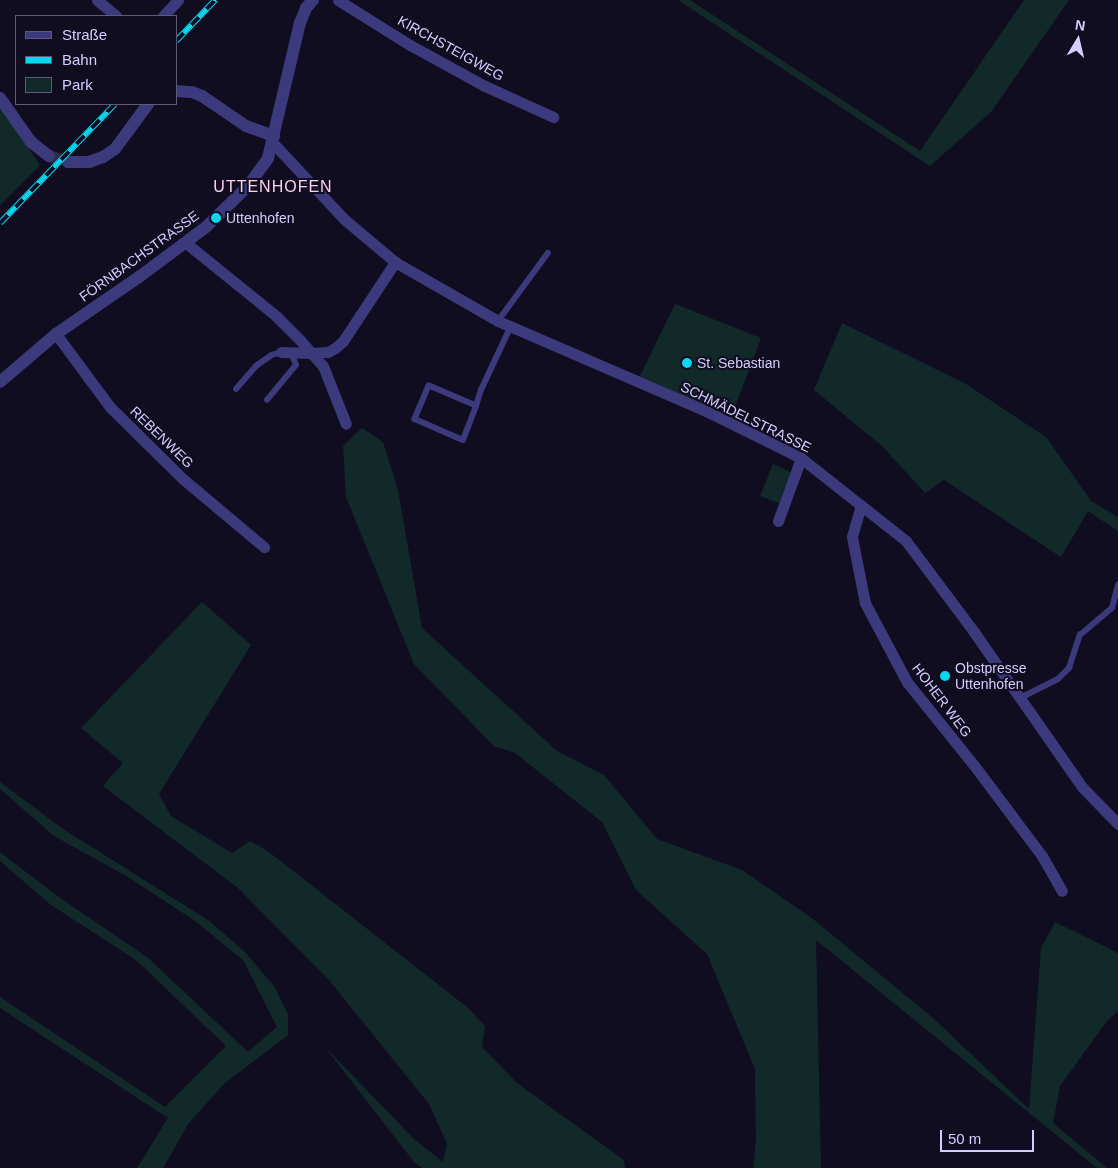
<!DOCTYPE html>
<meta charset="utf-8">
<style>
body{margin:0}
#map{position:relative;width:1118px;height:1168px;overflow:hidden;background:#110d20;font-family:Helvetica,sans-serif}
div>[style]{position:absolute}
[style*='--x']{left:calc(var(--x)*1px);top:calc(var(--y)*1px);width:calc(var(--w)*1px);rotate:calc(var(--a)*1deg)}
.green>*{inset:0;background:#112929}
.tertiary-tunnel>*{height:12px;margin-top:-6px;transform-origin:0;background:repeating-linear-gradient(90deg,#2e2a41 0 12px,transparent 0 18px)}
.service>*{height:5.5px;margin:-2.75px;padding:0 2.75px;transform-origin:2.75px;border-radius:2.75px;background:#3c3a7d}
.minor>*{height:11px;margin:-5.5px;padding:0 5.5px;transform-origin:5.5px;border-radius:5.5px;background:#3c3a7d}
.tertiary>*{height:12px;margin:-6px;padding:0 6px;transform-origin:6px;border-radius:6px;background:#3c3a7d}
.rail>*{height:5.5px;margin-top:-2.75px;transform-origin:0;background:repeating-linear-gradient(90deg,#110d20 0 11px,#08d8ef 0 22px);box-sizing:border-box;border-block:1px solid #08d8ef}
.dots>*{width:14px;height:14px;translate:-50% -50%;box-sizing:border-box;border:2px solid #110d20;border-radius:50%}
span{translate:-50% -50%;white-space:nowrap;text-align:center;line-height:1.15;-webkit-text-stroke:4px #110d20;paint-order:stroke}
.street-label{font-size:14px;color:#d3cefd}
.poi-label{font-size:14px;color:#d3cefd}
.left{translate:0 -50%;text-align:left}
.quarter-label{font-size:16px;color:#fdd0ed;letter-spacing:1px}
.legend{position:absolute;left:15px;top:15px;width:162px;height:90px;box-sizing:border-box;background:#110d20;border:1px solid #5f5a78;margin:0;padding:6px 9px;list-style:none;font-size:15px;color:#d3cefd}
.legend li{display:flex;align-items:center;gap:10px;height:25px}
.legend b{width:25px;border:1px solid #5f5a78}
.north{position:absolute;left:1053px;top:15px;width:50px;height:50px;-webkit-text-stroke:4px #110d20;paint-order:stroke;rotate:9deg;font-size:14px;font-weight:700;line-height:20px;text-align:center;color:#d3cefd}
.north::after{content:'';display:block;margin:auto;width:18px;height:22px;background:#d3cefd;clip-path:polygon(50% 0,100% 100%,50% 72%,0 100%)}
.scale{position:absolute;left:940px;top:1130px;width:94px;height:22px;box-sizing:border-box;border:2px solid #d3cefd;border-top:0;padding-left:6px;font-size:15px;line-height:18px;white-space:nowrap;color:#d3cefd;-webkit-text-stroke:4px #110d20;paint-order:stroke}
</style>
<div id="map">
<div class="green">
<div style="clip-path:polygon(678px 0,690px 0,920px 151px,1024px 0,1069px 0,991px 112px,930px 166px)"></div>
<div style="clip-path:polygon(0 106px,40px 165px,0 205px)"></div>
<div style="clip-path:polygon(675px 304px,761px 338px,735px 407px,715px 400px,702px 406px,639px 378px)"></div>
<div style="clip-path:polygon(842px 323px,966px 384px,1046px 437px,1091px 501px,1118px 517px,1118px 531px,1088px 511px,1061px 557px,944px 480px,925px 493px,882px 446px,814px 390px)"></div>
<div style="clip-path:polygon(362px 428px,383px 442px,398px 490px,422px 628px,557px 751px,604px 775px,657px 839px,742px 870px,813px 919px,934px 1019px,1029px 1109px,1041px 948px,1055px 922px,1118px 953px,1118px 1011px,1107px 1021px,1060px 1086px,1053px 1123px,1107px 1168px,1097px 1168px,816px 940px,821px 1168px,753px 1168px,756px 1142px,755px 1069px,707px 954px,636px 890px,602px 822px,515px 753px,494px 746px,414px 664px,346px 497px,343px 446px)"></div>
<div style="clip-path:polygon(773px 464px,791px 472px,779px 503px,760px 496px)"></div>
<div style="clip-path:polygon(202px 602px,251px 645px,159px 794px,171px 816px,232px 853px,250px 841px,269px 852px,467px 1007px,485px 1026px,482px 1047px,517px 1083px,624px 1160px,625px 1168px,422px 1168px,414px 1162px,325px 1047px,414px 1139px,443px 1162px,447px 1144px,429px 1104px,329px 980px,238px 888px,103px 786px,123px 763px,81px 728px)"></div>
<div style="clip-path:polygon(0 782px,63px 829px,208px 920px,244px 951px,274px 986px,288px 1014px,288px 1035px,225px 1083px,189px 1123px,163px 1168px,137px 1168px,168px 1118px,0 1008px,0 997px,165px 1107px,226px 1046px,136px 960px,51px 905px,0 861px,0 852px,60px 898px,147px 957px,248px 1052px,277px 1027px,243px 960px,195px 921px,128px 877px,54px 836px,0 789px)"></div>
</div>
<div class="tertiary-tunnel">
<div style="--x:49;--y:156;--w:20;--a:18"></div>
</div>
<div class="service">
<div style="--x:498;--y:321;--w:84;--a:-53.7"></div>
<div style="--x:236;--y:389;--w:30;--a:-49"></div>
<div style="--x:256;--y:366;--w:19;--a:-35"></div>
<div style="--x:272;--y:355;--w:9;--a:-18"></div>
<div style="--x:267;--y:400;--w:45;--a:-50.4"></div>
<div style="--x:296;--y:365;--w:13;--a:-113"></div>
<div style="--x:476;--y:406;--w:51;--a:-156.9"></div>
<div style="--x:429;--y:386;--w:36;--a:113"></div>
<div style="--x:415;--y:419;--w:52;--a:23.6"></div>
<div style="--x:463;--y:440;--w:36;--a:-69"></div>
<div style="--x:476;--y:406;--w:17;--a:-73"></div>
<div style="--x:481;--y:390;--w:71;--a:-64.9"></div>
<div style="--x:1020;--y:698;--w:42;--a:-26.6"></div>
<div style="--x:1058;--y:679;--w:16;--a:-45"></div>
<div style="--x:1069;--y:668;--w:35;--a:-72"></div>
<div style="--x:1080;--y:635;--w:42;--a:-40.2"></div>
<div style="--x:1112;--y:608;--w:24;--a:-75"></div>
</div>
<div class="minor">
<div style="--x:97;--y:0;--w:25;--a:40"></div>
<div style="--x:338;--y:0;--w:85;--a:32"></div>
<div style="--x:410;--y:45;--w:85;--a:28.7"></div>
<div style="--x:485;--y:86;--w:75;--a:24.5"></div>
<div style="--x:163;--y:16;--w:22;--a:-47"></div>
<div style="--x:273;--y:143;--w:104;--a:46.9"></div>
<div style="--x:344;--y:219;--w:67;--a:40.1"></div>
<div style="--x:395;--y:262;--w:119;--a:29.8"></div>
<div style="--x:498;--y:321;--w:227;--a:23.4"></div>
<div style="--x:706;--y:411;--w:106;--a:26.3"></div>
<div style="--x:801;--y:458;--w:134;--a:38.3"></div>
<div style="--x:906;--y:541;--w:114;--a:53.2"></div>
<div style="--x:974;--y:632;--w:190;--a:55.1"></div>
<div style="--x:1083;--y:788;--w:50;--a:45.8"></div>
<div style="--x:186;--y:243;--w:116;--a:39"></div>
<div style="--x:276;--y:316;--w:35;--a:45"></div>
<div style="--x:301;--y:341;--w:33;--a:49"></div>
<div style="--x:323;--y:366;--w:62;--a:68.4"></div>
<div style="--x:56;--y:334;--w:91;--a:53.5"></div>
<div style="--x:110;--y:407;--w:103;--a:44.6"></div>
<div style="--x:183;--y:479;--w:106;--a:40"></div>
<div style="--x:281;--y:352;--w:31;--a:2"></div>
<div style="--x:312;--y:353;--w:16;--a:-4"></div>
<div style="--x:328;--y:352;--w:8;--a:-30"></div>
<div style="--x:335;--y:348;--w:11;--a:-41"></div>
<div style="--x:343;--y:341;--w:95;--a:-56.6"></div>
<div style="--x:861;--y:505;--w:33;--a:106"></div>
<div style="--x:852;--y:537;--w:67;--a:78.9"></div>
<div style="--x:865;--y:603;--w:89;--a:62"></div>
<div style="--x:907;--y:682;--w:105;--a:51.2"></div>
<div style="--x:973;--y:764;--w:115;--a:53.1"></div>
<div style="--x:1042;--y:856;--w:40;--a:60.3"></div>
<div style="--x:778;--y:521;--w:67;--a:-69.9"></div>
</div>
<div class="tertiary">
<div style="--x:176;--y:91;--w:16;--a:4"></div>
<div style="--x:192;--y:92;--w:11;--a:22"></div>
<div style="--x:202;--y:96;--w:53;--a:34.3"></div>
<div style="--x:246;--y:126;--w:30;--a:20"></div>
<div style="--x:0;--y:98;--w:54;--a:54.8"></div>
<div style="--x:31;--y:142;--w:23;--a:38"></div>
<div style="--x:68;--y:162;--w:21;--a:0"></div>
<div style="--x:89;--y:162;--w:15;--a:-20"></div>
<div style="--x:103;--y:157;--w:14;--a:-34"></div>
<div style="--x:115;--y:149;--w:56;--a:-53.7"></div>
<div style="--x:0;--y:382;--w:74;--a:-40.6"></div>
<div style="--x:56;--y:334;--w:101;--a:-34.5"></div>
<div style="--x:139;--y:277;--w:84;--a:-36.7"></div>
<div style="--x:206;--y:227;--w:59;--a:-44.3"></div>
<div style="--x:248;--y:186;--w:34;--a:-54"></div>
<div style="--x:268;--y:158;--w:139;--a:-76.7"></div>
<div style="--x:300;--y:23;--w:16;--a:-68"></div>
<div style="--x:306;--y:8;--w:11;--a:-49"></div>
</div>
<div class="rail">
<div style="--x:176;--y:41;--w:57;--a:-46.4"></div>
<div style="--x:0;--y:223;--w:165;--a:-46"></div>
</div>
<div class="dots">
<div style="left:216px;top:218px;background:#08d8ef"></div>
<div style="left:687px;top:363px;background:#08d8ef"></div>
<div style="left:945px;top:676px;background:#08d8ef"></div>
</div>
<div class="street-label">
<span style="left:451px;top:48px;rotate:29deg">KIRCHSTEIGWEG</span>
<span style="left:139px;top:256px;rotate:-36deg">FÖRNBACHSTRASSE</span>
<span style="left:746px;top:417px;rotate:26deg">SCHMÄDELSTRASSE</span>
<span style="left:162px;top:437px;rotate:44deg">REBENWEG</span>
<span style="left:942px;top:700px;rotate:53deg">HOHER WEG</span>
</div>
<div class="poi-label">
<span class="left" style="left:226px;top:218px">Uttenhofen</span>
<span class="left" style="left:697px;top:363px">St. Sebastian</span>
<span class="left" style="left:955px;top:676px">Obstpresse<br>Uttenhofen</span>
</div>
<div class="quarter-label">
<span style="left:273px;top:187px">UTTENHOFEN</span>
</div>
<ul class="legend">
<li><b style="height:6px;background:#3c3a7d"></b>Straße</li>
<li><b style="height:6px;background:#08d8ef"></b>Bahn</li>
<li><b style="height:14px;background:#112929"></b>Park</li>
</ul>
<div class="north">N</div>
<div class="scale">50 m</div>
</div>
